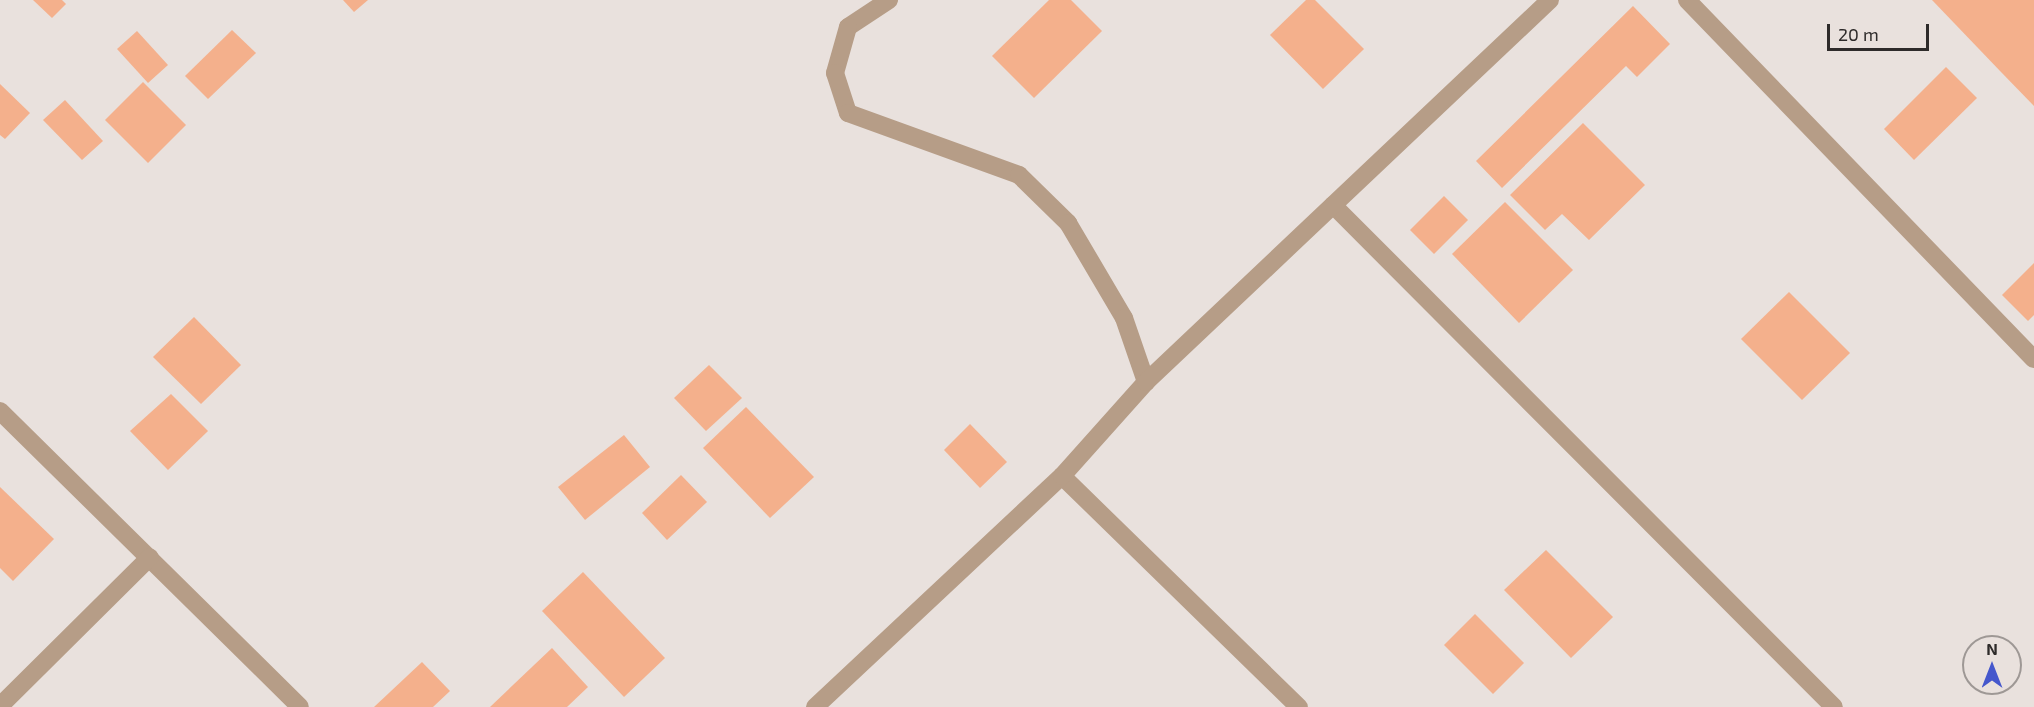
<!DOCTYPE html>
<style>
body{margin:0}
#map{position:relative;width:2034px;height:707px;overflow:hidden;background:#e9e1dd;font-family:"Exo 2",sans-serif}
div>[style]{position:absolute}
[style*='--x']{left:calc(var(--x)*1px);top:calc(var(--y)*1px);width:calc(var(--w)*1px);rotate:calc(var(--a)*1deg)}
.building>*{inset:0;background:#f4b08c}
.minor>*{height:18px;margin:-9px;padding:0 9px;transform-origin:9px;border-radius:9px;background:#b69d87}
span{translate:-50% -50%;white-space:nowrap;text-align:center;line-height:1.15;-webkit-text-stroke:4.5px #e9e1dd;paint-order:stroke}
.north{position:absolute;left:1962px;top:635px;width:60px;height:60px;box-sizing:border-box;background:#e9e1dd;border:2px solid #9e9895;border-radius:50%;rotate:0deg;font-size:16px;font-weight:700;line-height:24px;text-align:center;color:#2e2b2a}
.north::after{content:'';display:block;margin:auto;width:21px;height:27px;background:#4557cc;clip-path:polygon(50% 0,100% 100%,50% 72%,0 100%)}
.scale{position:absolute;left:1827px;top:24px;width:102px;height:27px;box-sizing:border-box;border:3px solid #2e2b2a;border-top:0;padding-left:8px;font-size:18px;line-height:21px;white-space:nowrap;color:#2e2b2a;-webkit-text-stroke:4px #e9e1dd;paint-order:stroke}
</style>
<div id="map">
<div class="building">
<div style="clip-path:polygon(33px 0,62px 0,66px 4px,52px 18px)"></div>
<div style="clip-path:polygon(343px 0,368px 0,354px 12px)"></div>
<div style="clip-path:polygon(1049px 0,1071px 0,1102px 31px,1034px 98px,992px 56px)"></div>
<div style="clip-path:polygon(1306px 0,1315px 0,1364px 49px,1323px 89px,1270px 35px)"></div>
<div style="clip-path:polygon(1932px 0,2034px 0,2034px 106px,2001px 72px)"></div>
<div style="clip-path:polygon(1633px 6px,1670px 44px,1637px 77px,1626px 66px,1502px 188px,1476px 161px)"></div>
<div style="clip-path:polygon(232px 30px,256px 53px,208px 99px,185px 76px)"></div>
<div style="clip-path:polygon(137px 31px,168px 65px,148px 83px,117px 49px)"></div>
<div style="clip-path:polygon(1946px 67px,1977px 98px,1914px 160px,1884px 129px)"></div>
<div style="clip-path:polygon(143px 82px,186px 125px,148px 163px,105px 120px)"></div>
<div style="clip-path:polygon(0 84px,30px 113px,5px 139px,0 135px)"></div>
<div style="clip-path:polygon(65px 100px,103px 141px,82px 160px,43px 120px)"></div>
<div style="clip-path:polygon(1583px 123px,1645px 185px,1589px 240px,1562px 214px,1545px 230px,1510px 195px)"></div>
<div style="clip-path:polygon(1444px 196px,1468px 220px,1434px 254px,1410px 230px)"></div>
<div style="clip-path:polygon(1505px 202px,1573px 270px,1519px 323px,1452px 254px)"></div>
<div style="clip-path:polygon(2034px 263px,2034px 315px,2028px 321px,2002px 295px)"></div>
<div style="clip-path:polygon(1789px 292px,1850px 353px,1802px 400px,1741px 339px)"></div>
<div style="clip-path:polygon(194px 317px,241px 365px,201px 404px,153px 357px)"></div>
<div style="clip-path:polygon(709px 365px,742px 398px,706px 431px,674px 398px)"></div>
<div style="clip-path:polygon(171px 394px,208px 431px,168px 470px,130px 431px)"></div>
<div style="clip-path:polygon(746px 407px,814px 477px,770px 518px,703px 448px)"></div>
<div style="clip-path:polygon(970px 424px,1007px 462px,980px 488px,944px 450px)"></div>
<div style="clip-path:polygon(624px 435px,650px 467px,585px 520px,558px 487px)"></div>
<div style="clip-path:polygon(681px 475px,707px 502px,667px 540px,642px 513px)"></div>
<div style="clip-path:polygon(0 487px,54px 539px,13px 581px,0 568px)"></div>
<div style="clip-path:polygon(1546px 550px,1613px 617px,1571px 658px,1504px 590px)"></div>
<div style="clip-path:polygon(583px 572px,665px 658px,624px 697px,542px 611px)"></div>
<div style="clip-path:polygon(1475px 614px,1524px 663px,1493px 694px,1444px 645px)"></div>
<div style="clip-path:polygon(552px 648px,588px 687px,567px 707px,490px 707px)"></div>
<div style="clip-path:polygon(422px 662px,450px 691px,433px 707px,374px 707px)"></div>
</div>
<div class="minor">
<div style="--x:889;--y:0;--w:49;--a:146.6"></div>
<div style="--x:848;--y:27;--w:48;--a:105.8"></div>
<div style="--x:835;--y:73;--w:42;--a:72"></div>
<div style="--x:848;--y:113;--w:182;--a:19.9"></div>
<div style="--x:1019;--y:175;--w:69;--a:44.4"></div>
<div style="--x:1068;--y:223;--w:110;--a:59.5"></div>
<div style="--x:1124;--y:318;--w:68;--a:71"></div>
<div style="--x:1687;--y:0;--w:499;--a:46"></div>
<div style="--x:1333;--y:205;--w:709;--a:45.06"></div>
<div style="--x:0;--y:411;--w:421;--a:44.6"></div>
<div style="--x:1062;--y:476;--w:331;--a:44.3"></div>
<div style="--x:0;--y:706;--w:211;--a:-44.8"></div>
<div style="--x:815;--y:707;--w:338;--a:-43.1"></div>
<div style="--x:1062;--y:476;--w:126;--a:-48.2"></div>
<div style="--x:1146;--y:382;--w:556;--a:-43.4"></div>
</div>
<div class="north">N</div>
<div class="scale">20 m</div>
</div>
